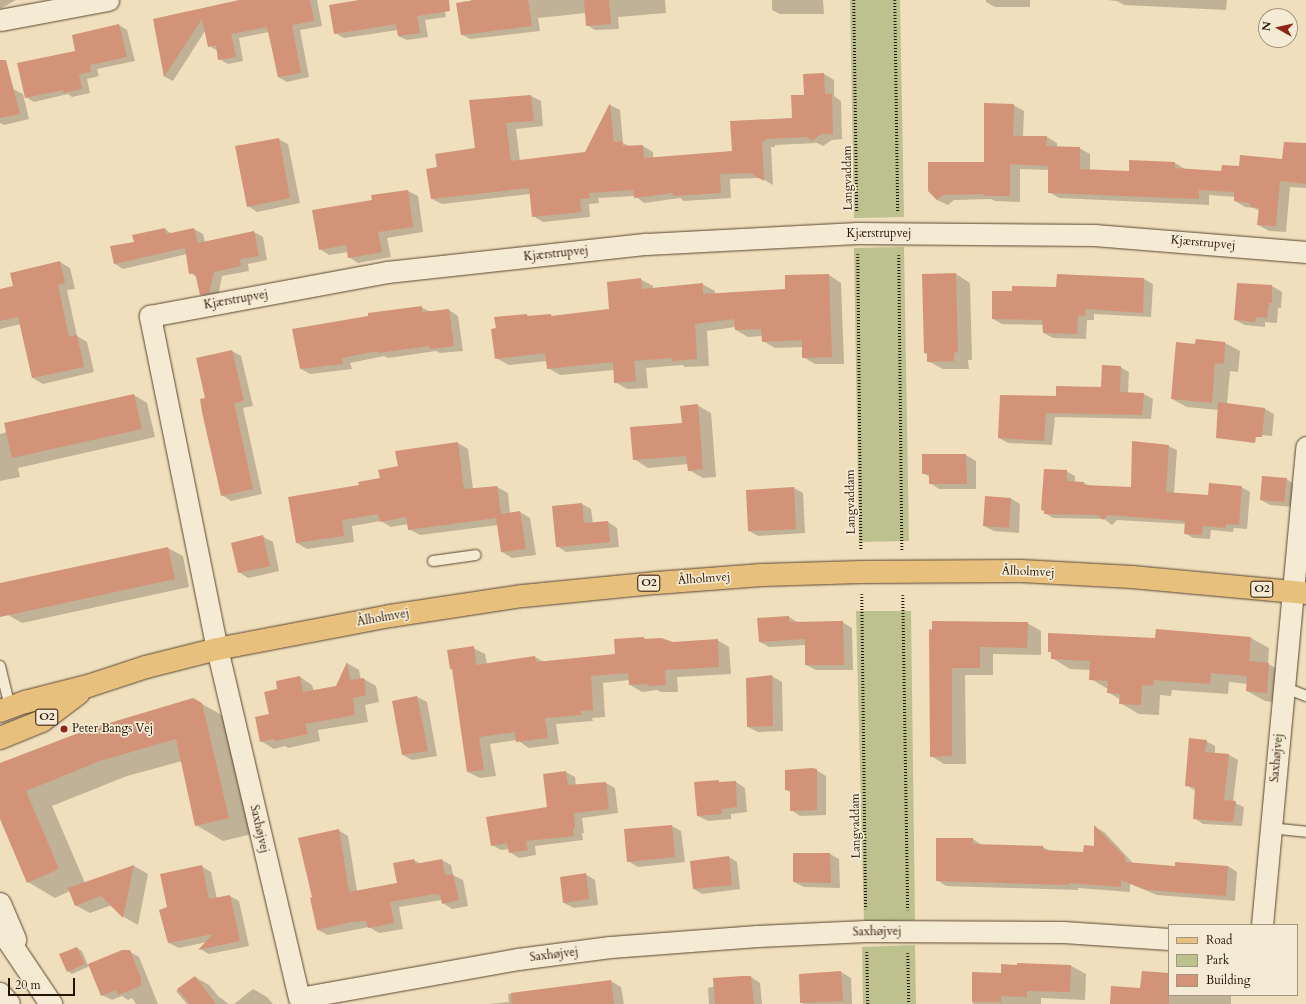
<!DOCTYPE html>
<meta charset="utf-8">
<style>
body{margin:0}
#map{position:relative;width:1306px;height:1004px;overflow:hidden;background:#f0dfbc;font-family:Cardo,serif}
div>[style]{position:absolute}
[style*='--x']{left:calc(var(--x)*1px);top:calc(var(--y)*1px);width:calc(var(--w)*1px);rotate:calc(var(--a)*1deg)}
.green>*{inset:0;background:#bdc18e}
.shadow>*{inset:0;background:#0003}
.building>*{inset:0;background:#d29379}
.path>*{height:2.5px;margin-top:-1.25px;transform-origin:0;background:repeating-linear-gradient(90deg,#281202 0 1px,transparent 0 3px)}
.roads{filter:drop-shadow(0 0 1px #5a4530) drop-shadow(0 0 1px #5a4530)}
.service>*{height:10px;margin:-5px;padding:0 5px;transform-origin:5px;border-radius:5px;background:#f5ead3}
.minor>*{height:21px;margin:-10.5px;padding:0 10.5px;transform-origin:10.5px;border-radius:10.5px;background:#f5ead3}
.tertiary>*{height:22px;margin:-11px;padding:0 11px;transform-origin:11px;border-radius:11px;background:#f5ead3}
.primary>*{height:22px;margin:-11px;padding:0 11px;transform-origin:11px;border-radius:11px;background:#e8c07e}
.dots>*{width:11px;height:11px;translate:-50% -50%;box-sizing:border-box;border:2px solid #f5ead3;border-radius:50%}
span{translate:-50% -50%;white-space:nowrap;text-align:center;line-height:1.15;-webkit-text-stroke:3.5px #f5ead3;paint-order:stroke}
.shield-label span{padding:1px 3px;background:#f5ead3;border:1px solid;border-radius:3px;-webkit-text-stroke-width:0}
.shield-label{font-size:11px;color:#281202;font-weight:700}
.street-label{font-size:12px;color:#281202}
.poi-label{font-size:12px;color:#281202}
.left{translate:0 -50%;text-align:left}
.legend{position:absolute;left:1168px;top:924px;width:130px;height:72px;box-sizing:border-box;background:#f5ead3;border:1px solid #a3947f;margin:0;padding:5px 7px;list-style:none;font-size:12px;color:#281202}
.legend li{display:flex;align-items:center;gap:8px;height:20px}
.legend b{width:20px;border:1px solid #a3947f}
.north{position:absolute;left:1258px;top:8px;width:40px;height:40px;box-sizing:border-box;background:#f5ead3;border:1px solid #a3947f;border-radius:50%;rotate:278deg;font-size:11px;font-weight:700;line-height:16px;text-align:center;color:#281202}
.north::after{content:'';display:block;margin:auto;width:14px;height:18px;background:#8f2418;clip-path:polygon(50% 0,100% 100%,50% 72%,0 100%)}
.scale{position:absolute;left:8px;top:978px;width:67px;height:18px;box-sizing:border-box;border:2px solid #281202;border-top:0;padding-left:5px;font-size:12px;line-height:14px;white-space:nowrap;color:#281202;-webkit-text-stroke:3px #f5ead3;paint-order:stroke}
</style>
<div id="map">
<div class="green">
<div style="clip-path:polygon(850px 0,900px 0,904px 217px,854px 218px)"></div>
<div style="clip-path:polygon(904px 247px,909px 541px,859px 542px,854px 248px)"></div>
<div style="clip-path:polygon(856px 611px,911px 611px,915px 920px,864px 922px)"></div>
<div style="clip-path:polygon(915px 945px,916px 1004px,863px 1004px,862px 947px)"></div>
</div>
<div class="shadow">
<div style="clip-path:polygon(0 0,16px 0,0 9px)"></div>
<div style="clip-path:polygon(245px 0,317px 0,322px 26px,300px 30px,309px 77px,287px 82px,278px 77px,269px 32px,239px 38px,243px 61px,228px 64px,219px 59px,218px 51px,209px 46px,205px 31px,173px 81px,165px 77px,154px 19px)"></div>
<div style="clip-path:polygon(365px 0,443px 0,446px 17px,425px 20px,428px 37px,407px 40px,398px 36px,398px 30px,344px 38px,335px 33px)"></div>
<div style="clip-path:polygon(471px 0,665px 0,666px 13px,618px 17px,619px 29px,595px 30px,587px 25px,586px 13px,538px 18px,540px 31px,470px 39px,461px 34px)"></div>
<div style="clip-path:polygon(772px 0,823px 0,824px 14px,780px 14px,772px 10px)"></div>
<div style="clip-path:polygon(986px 0,1049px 0,1030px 0,1030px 7px,995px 7px,986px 2px)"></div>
<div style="clip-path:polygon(1107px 0,1227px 0,1226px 10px,1124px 5px,1117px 1px)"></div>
<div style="clip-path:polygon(119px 25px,127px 30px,135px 61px,97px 69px,99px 76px,87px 79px,90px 93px,72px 97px,68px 94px,34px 102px,26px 97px)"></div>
<div style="clip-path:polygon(824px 74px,834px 80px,834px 96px,841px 101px,842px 139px,832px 140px,823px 146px,817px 143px,775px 145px,775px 147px,771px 147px,773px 185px,761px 178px,730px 179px,731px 198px,684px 201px,680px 198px,644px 203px,635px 196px,598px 198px,599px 203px,589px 204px,590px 217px,543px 222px,533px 216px,530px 194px,442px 204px,432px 199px,438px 168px,476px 149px,531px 96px,541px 101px,543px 126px,516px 129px,520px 161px,585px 153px,610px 105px,620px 110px,623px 143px,631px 147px,643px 146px,653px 152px,653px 159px,733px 152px,793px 119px,805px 96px)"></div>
<div style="clip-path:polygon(13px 89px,23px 94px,29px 119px,4px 125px,0 123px,0 92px)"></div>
<div style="clip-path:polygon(1013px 105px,1024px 111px,1023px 137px,1047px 137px,1057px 143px,1057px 147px,1079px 148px,1090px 154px,1090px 171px,1130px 173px,1175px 163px,1185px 169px,1222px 172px,1283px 160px,1306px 144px,1306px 188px,1290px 187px,1286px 232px,1269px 231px,1258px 225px,1260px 211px,1254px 208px,1245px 207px,1235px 201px,1235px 197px,1209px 195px,1209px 205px,1059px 198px,1049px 192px,1049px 170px,1020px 169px,1020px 202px,995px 201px,991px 199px,954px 200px,948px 205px,937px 200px,929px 190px,985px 163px)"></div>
<div style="clip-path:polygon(278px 139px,288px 144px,300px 203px,257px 212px,248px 206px)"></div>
<div style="clip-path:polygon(408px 191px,418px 196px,423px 232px,387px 238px,391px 257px,358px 263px,349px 257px,348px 252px,329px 255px,320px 249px,373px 201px)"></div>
<div style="clip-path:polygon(165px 229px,172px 234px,194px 229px,203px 234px,205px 242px,254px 232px,263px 237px,267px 260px,248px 264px,249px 271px,222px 276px,218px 297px,209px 299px,201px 294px,197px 277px,190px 273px,187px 254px,123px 269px,115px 264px,111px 247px,135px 242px)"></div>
<div style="clip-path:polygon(60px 262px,70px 268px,75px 289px,67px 290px,77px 336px,87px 342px,94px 372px,43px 384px,33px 378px,21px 324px,0 329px,0 290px,14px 287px)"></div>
<div style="clip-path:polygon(956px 274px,970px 283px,972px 360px,968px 360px,969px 369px,943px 369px,928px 361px,928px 355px,925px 353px)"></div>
<div style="clip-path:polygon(829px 275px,841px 283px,844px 364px,815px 364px,803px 357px,803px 347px,775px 348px,763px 341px,762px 336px,748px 337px,736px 330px,735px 327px,707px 331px,709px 366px,685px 367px,682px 365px,646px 368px,648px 388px,627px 389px,615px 382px,614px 370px,560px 375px,548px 368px,547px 361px,509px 365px,496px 358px,527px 315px,530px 317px,551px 315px,554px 317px,610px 310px,640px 279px,653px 286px,653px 289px,702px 284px,715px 291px,715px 294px,786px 290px)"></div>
<div style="clip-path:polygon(1144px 279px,1153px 284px,1151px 317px,1094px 314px,1094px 320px,1087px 320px,1086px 339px,1053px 338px,1044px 333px,1044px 325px,1002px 324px,993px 319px,1013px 292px)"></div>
<div style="clip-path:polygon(1238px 284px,1272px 286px,1282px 292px,1281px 308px,1278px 308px,1277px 323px,1265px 322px,1265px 327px,1245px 325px,1235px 320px)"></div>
<div style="clip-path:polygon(421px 307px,431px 312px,449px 310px,458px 316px,463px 351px,440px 353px,436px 351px,388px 358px,384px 356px,350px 363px,352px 369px,310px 374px,301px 369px)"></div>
<div style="clip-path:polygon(1196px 340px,1225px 343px,1240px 351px,1238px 372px,1230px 371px,1227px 404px,1265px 409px,1274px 414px,1272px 436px,1227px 432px,1219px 410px,1187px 407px,1172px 399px)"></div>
<div style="clip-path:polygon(232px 351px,241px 356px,253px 406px,243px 408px,262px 494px,231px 501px,222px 495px,206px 399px)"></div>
<div style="clip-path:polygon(1120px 367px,1129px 372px,1128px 393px,1144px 394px,1153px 399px,1151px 419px,1055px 417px,1052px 445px,1008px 443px,999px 438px,1057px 397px,1102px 388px)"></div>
<div style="clip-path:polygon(134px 395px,147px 403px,155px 437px,18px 468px,20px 477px,0 481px,0 434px)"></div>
<div style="clip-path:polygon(697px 405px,711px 413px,716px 477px,703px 478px,689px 470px,688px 464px,648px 468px,634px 459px,683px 424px)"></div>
<div style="clip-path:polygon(458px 443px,468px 449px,473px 489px,497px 487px,508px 493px,510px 514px,520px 512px,530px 518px,536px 555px,512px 558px,502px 552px,498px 525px,420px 535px,409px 529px,408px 524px,391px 527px,381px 521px,352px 526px,354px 542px,307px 549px,297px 543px,360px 486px,381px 479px,399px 467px)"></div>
<div style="clip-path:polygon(1168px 446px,1177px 450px,1174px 494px,1209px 496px,1241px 487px,1250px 492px,1247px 529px,1234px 528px,1233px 532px,1211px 530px,1210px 539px,1193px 538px,1185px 533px,1186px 524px,1117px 520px,1112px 525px,1104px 519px,1053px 518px,1045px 513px,1066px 471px,1075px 476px,1075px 482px,1084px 483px,1090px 486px,1132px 488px)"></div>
<div style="clip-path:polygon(923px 455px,966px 455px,976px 461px,976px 489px,939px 489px,930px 483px,930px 477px,923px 473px)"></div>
<div style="clip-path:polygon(1286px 479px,1296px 485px,1294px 507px,1270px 505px,1261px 500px)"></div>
<div style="clip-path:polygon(794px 488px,803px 493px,805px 533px,758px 536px,749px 531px)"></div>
<div style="clip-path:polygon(1010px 498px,1020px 504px,1019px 533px,994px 531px,984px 526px)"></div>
<div style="clip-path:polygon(582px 504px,591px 509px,593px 524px,608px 522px,617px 528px,619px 547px,566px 552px,557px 546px)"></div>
<div style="clip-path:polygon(263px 537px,273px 542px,279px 571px,248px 578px,239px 572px)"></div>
<div style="clip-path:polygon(168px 548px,183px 556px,189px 587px,22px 623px,8px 615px,1px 584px)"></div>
<div style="clip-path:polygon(789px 617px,799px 623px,842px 622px,852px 628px,853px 670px,816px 670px,806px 665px,806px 645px,769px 647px,760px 642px)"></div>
<div style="clip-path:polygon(1027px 623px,1041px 631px,1041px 655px,993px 654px,993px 675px,965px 675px,966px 764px,944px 764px,931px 756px,930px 630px)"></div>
<div style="clip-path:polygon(644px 638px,647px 640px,673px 643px,717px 640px,729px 647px,731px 674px,677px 677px,678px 692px,661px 692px,657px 690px,642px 692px,630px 685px,629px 680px,603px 683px,605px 717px,592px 718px,593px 721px,556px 724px,559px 744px,529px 748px,517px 740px,490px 744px,496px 776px,480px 778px,468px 772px,453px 670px,450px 668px,473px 648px,485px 654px,487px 664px,535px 657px,544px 662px,616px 655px)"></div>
<div style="clip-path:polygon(1251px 638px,1269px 648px,1268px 664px,1287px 674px,1285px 703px,1265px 701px,1247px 691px,1248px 684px,1229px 682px,1228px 694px,1172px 690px,1171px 696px,1160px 695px,1159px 715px,1139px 714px,1120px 703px,1121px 700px,1108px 692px,1108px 689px,1091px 679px,1091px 670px,1070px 669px,1052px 658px,1052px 653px,1049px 651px,1156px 639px)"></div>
<div style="clip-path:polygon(347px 663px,359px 670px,361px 680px,364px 679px,376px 686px,379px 702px,365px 705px,368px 722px,318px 730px,320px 741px,288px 748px,285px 746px,274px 749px,261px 741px,278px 690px,300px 677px,312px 685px,314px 691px,337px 687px)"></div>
<div style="clip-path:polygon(772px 676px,782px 682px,783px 731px,758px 732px,748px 727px,747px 679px)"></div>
<div style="clip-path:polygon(417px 697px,427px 702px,437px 756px,412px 760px,403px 755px,393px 701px)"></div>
<div style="clip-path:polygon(193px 699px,229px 719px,256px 833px,223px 841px,196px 825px,182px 761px,127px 776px,52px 806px,85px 883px,134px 866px,148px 874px,138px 925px,124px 917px,112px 905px,90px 913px,75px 905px,70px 891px,55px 898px,28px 882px,0 817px,0 765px,89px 730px)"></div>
<div style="clip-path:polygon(1206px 741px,1215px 746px,1215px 754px,1229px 755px,1238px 760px,1233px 802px,1244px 807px,1242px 826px,1203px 824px,1194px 818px,1196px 791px,1186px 785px)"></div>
<div style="clip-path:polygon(816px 770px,826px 776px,826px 815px,800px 816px,791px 810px,791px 792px,786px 790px)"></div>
<div style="clip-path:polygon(566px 772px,575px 777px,576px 786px,606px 783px,615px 788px,618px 813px,582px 818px,584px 833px,582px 833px,583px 840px,535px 846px,536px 855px,519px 858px,510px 852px,509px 849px,501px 850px,492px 845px,548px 808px)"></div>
<div style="clip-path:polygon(736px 782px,745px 788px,747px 812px,731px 814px,731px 819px,708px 821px,698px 816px)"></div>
<div style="clip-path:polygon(672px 826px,681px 831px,685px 862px,638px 867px,628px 861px)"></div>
<div style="clip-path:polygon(1095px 827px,1104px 832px,1134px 864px,1176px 867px,1228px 866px,1237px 872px,1235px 901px,1157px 895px,1130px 884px,1130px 892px,1078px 888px,1078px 890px,946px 886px,937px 880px,973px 839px,982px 845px,1043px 847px,1050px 851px,1084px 853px,1094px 847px)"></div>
<div style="clip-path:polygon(338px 830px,348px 836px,357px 891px,398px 883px,414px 860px,421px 864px,442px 860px,451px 865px,453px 875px,463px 880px,468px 906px,452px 909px,443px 903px,442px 900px,399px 907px,403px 929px,379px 933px,369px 927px,328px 935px,318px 930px,313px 898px)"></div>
<div style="clip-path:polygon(830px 854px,839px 859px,840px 888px,804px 887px,794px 882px)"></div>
<div style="clip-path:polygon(729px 857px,737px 862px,740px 889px,702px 894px,694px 889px)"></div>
<div style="clip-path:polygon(201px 866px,211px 872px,217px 899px,230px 896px,239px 901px,249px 946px,209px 954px,200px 949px,207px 942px,179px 948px,169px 943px,168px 908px)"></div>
<div style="clip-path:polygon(585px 874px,595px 880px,598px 905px,574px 908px,564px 903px)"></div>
<div style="clip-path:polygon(77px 948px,82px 951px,88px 965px,122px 951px,129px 951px,139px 957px,158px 1004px,136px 1004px,132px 998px,128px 1000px,122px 996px,112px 1000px,102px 995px,90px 966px,72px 974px,68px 971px)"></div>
<div style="clip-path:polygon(1018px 964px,1071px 966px,1086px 974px,1085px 1000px,1041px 998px,1041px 1004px,973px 1004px,973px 973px,1002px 974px,1017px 966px)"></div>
<div style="clip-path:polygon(841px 972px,851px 978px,852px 1004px,804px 1004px,801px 1002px,800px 975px)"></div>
<div style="clip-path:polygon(1169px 974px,1169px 995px,1229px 995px,1231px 996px,1231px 1004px,1111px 1004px,1141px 991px)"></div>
<div style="clip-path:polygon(195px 977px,209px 985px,218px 996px,229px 1004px,187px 1004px,176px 991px)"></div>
<div style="clip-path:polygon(751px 977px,760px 983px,762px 1004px,709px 1004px,708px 988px)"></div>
<div style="clip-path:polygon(611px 981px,621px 987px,624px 1004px,488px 1004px,509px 1002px,508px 994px)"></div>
<div style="clip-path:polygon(253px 989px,267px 997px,273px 1004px,234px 1004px)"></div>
</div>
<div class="building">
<div style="clip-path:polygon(239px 0,310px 0,314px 21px,292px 25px,301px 73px,278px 77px,267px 27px,231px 34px,236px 57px,218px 60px,216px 45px,208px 47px,202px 19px,164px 77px,153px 19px)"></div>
<div style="clip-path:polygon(359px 0,449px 0,450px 11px,417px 16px,420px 33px,398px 36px,396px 24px,334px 34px,329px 5px)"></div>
<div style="clip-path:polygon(475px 0,528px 0,532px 26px,461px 35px,456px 3px)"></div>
<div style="clip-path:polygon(584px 0,609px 0,611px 24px,586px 26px)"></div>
<div style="clip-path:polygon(119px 24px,127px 57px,90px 65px,91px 72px,79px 74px,82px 89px,63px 93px,63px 90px,25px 98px,17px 63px,75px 51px,72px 35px)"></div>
<div style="clip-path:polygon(0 60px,6px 60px,20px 114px,0 118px)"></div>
<div style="clip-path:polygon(824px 73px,825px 94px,832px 94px,833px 134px,821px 134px,812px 141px,807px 137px,765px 139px,765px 141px,762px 142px,764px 181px,750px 173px,720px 174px,721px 193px,674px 196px,673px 193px,634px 198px,633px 190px,589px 193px,590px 198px,580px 199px,581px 212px,532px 217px,529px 188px,431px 199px,426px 169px,437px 167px,435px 154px,475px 148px,469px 100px,531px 95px,534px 121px,506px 123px,511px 161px,585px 152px,610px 103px,614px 142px,622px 141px,623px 146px,643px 145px,644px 158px,732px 151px,730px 121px,792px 118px,791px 95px,804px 95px,803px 74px)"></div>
<div style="clip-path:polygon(984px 103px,1014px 104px,1013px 136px,1047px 136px,1046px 146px,1080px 147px,1080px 169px,1129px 171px,1129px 160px,1175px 162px,1175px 168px,1221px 171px,1222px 165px,1239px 166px,1240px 155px,1282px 159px,1284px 142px,1306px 143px,1306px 184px,1280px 181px,1276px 226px,1257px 225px,1259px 208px,1251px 207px,1249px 203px,1234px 201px,1234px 192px,1199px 190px,1199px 199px,1048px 193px,1048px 166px,1010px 164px,1010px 196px,984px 196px,984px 194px,943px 195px,937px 200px,928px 191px,928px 162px,984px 162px)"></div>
<div style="clip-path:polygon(279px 138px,290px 198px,247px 207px,235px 146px)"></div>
<div style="clip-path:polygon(408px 190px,413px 227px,378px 232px,382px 252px,348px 258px,346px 245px,319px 250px,312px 210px,372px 200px,371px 195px)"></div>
<div style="clip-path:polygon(165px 228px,166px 234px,194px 228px,198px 243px,254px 231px,259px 256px,240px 259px,241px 266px,214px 272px,209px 293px,200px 295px,195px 273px,189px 274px,185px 248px,114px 264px,110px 246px,134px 242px,132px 235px)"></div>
<div style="clip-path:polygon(60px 261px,65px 283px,58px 285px,69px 337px,77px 335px,84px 367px,32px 378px,18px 317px,0 321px,0 289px,13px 286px,10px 273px)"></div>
<div style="clip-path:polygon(956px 273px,958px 352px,954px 353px,954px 361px,927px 362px,927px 353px,924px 353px,922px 274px)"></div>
<div style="clip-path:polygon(829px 274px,832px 357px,802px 358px,802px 340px,762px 342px,761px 329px,735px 330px,734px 319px,695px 324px,697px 359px,672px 361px,672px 358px,634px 361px,636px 381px,614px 383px,613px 362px,547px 369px,545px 353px,495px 359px,491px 329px,496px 328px,494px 317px,527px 314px,527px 316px,551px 314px,551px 316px,609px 309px,607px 282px,641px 278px,642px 289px,703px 283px,703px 294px,785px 289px,785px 275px)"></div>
<div style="clip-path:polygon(1057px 274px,1144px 278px,1143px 313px,1085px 309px,1085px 316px,1078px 315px,1077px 334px,1043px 333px,1042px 320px,992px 319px,992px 291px,1012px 291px,1012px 286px,1056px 287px)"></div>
<div style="clip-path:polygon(1237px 283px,1272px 285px,1272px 303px,1269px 303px,1267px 318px,1256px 317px,1255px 322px,1234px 320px)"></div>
<div style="clip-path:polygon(422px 306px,422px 312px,449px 309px,454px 346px,430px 349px,429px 346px,378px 353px,377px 351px,342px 358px,343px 364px,300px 369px,292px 329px,368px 316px,368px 313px)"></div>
<div style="clip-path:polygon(1196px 339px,1225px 342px,1224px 364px,1215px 363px,1212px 403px,1171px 399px,1176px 342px,1195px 344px)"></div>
<div style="clip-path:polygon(232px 350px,244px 401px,234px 403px,253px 489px,221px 496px,202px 412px,200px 399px,205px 398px,196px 358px)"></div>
<div style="clip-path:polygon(1102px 365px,1121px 366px,1120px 392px,1144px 393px,1142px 415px,1046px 413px,1044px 441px,998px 438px,1000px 395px,1056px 396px,1056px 386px,1101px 387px)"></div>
<div style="clip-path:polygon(134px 394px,142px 429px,12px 458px,4px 423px)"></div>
<div style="clip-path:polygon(1218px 402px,1265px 408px,1262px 437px,1256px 437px,1255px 443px,1216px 438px)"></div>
<div style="clip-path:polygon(698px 404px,703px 469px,688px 471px,686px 456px,633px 460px,630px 427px,682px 423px,680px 406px)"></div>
<div style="clip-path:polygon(1132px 441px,1169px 445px,1166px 492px,1208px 495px,1209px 483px,1242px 486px,1239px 525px,1226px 524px,1225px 528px,1203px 526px,1202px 535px,1184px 534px,1185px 521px,1108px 515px,1103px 520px,1098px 515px,1044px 514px,1044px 511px,1041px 510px,1044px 469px,1067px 470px,1067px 481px,1084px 482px,1084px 485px,1131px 487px)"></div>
<div style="clip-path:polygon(458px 442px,464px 489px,497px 486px,501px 514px,520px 511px,526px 549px,501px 552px,496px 518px,408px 530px,406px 517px,380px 522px,378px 514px,342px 520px,344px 536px,296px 543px,288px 497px,359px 485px,358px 482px,380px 478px,378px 470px,398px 466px,395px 451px)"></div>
<div style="clip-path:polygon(922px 454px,966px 454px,967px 484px,929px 484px,929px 474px,922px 474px)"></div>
<div style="clip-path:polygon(1262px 476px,1287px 478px,1284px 502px,1260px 500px)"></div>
<div style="clip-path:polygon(794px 487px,796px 529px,748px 531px,746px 490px)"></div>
<div style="clip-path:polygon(985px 496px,1011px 498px,1009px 528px,983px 526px)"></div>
<div style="clip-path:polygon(582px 503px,584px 523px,608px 521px,610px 542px,556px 547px,552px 506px)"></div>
<div style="clip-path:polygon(263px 535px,270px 566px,238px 573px,231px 543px)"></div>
<div style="clip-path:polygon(168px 547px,175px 579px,0 617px,0 583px)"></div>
<div style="clip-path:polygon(789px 616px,789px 622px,843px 621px,844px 665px,805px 665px,805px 639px,759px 642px,757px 618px)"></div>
<div style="clip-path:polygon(932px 621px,1028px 622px,1027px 648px,980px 647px,980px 668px,952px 668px,952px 756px,930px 757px,929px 629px,932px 630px)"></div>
<div style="clip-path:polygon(1156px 629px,1251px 637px,1249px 661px,1269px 663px,1267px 693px,1246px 691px,1247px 676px,1211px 673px,1210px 684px,1154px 680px,1153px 686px,1142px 685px,1141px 705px,1119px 704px,1120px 694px,1107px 693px,1108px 681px,1089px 680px,1090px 661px,1051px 659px,1051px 652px,1048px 652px,1048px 633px,1155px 638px)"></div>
<div style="clip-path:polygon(644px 637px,644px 639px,661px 638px,673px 642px,718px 639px,719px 667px,665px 670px,666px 685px,648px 686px,648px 684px,629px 685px,628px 673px,591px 676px,593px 710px,581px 711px,581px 715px,545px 718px,548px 738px,516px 742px,515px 732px,479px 737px,484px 770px,467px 772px,452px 669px,450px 669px,447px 650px,474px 646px,476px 665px,535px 656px,536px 662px,615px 654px,614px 639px)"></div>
<div style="clip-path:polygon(347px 662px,350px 680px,364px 678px,366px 695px,353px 698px,355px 715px,305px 724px,308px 734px,275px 741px,274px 739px,260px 742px,255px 717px,269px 714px,264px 692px,277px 689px,276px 681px,300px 676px,303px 692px,336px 686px)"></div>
<div style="clip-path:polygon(772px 675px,773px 726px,747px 727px,746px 678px)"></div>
<div style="clip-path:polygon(417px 696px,428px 751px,402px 755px,392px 701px)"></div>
<div style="clip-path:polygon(193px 698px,202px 703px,229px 818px,195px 826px,176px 739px,100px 761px,26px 791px,59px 869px,27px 883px,0 819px,0 763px,89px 729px)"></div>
<div style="clip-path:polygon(1189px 738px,1207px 740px,1205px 752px,1229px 754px,1224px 800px,1236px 801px,1233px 822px,1193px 819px,1195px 787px,1185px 786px)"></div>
<div style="clip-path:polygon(812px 768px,817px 769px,817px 810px,790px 811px,790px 791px,785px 790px,785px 770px)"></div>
<div style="clip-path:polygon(566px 771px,568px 785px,606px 782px,609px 809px,574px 813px,575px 828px,573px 828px,574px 836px,526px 841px,528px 850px,509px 853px,507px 843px,491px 846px,486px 817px,547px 807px,543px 774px)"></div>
<div style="clip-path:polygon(719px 780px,719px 782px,736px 781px,737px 807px,721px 809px,722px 814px,697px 816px,694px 782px)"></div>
<div style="clip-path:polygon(672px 825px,675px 857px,627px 862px,624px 829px)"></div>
<div style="clip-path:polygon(1094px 825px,1125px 857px,1125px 862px,1175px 866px,1175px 862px,1228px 866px,1226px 896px,1147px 890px,1121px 880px,1121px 887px,1069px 883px,1069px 885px,936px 881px,936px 838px,973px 838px,973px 844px,1043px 846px,1043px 850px,1083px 852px,1084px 845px,1094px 846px)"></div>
<div style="clip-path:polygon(339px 829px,349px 892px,397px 883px,393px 863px,414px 859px,415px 864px,442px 859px,445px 875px,453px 874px,459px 900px,442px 904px,440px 895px,434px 894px,390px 902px,394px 923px,368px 928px,366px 921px,351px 922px,317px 930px,310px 898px,312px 897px,298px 838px)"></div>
<div style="clip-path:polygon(793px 853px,830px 853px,831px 883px,793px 882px)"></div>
<div style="clip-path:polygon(729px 856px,732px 885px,693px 889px,690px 861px)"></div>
<div style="clip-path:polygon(134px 865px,123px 918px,101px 896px,75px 906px,68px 888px)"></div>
<div style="clip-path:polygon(202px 865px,209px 899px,230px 895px,240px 941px,198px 950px,213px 934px,168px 943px,159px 910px,167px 907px,160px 874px)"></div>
<div style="clip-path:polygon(586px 873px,589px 899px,563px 903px,560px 877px)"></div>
<div style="clip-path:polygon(77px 947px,85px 964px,67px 972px,59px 954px)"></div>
<div style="clip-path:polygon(122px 950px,130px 950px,141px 978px,141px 986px,118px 995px,116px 990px,101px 996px,88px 964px)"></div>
<div style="clip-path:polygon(1017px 963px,1071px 965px,1070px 992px,1027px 991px,1027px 997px,1001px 996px,1001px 1002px,972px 1002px,972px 972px,1001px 973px,1001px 964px,1017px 965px)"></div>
<div style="clip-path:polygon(841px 971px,843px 1001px,800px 1003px,799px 974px)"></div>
<div style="clip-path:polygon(1142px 971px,1169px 973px,1169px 1004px,1110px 1004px,1111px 986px,1140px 988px)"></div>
<div style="clip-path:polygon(195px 976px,216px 1004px,190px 1004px,177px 989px)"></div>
<div style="clip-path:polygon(742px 976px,751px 976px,754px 1004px,715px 1004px,713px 978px)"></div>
<div style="clip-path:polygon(611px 980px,614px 1004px,512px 1004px,511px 993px)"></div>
</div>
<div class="path">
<div style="--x:854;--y:0;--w:211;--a:89.2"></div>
<div style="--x:895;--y:0;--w:212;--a:89.2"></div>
<div style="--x:858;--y:254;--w:295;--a:89.4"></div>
<div style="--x:899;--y:255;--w:295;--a:89.4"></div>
<div style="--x:862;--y:594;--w:315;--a:89.3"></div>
<div style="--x:903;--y:595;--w:315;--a:89.1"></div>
<div style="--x:867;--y:952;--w:52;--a:88.9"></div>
<div style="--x:908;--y:953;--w:51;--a:88.9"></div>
</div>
<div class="roads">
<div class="service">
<div style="--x:433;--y:561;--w:43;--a:-7.9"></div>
<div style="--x:0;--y:666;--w:42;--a:76.3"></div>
<div style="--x:1283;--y:687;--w:25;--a:21"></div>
<div style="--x:1270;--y:828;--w:36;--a:6"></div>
</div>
<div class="minor">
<div style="--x:0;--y:20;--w:110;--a:-10.5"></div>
<div style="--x:1262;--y:925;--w:480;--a:-84.7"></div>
<div style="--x:1169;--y:939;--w:106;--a:-176.2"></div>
<div style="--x:1063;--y:932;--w:197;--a:-179.7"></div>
<div style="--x:866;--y:931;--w:109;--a:177.4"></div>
<div style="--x:757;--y:936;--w:147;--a:175.7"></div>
<div style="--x:610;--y:947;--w:93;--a:172.6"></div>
<div style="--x:518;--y:959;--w:222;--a:169.9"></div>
<div style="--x:299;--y:998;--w:359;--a:-103.2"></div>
<div style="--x:217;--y:649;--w:340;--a:-101.4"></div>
<div style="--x:150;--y:316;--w:241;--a:-10.5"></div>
<div style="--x:387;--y:272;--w:261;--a:-6.2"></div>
<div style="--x:646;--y:244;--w:211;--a:-3"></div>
<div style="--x:857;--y:233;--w:237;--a:0.5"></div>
<div style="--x:1094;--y:235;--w:213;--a:4.6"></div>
</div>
<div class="tertiary">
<div style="--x:0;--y:904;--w:39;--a:67"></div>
<div style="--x:0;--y:928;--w:92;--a:56.1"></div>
<div style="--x:0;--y:994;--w:13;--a:48"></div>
</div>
<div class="primary">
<div style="--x:0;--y:711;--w:27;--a:-20"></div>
<div style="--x:25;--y:702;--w:65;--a:-14.3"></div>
<div style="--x:88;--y:686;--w:61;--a:-18.1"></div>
<div style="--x:146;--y:667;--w:73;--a:-14.2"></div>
<div style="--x:217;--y:649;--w:176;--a:-10.8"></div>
<div style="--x:390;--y:616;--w:134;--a:-8.6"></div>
<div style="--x:523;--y:596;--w:134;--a:-5.6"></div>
<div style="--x:656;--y:583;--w:106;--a:-4.3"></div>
<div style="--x:762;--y:575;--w:99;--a:-1.7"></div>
<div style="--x:861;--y:572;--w:160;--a:-0.4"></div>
<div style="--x:1021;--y:571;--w:111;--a:3.1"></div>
<div style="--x:1132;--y:577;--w:175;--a:5.3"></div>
<div style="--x:0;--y:738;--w:45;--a:-22"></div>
<div style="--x:42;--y:721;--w:46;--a:-37.1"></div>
</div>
</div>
<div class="dots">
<div style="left:64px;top:729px;background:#8f2418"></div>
</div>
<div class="shield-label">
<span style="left:649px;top:583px">O2</span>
<span style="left:1262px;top:589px">O2</span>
<span style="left:47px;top:717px">O2</span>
</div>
<div class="street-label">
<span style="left:848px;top:178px;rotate:-91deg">Langvaddam</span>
<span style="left:879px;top:234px">Kjærstrupvej</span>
<span style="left:1203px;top:243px;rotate:5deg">Kjærstrupvej</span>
<span style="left:556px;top:254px;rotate:-6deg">Kjærstrupvej</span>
<span style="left:236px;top:300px;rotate:-10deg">Kjærstrupvej</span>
<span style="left:851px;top:502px;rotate:-91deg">Langvaddam</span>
<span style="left:1028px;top:572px;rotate:2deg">Ålholmvej</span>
<span style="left:704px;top:579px;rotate:-4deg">Ålholmvej</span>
<span style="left:383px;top:618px;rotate:-10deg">Ålholmvej</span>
<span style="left:1277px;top:758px;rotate:-85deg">Saxhøjvej</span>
<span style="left:856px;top:826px;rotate:-91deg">Langvaddam</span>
<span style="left:259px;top:829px;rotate:77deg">Saxhøjvej</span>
<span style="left:877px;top:932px;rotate:-1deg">Saxhøjvej</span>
<span style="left:554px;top:955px;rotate:-7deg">Saxhøjvej</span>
</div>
<div class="poi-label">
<span class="left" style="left:72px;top:729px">Peter Bangs Vej</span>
</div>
<ul class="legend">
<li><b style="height:5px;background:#e8c07e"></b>Road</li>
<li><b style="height:11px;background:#bdc18e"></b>Park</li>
<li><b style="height:11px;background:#d29379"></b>Building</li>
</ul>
<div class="north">N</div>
<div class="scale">20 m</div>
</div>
